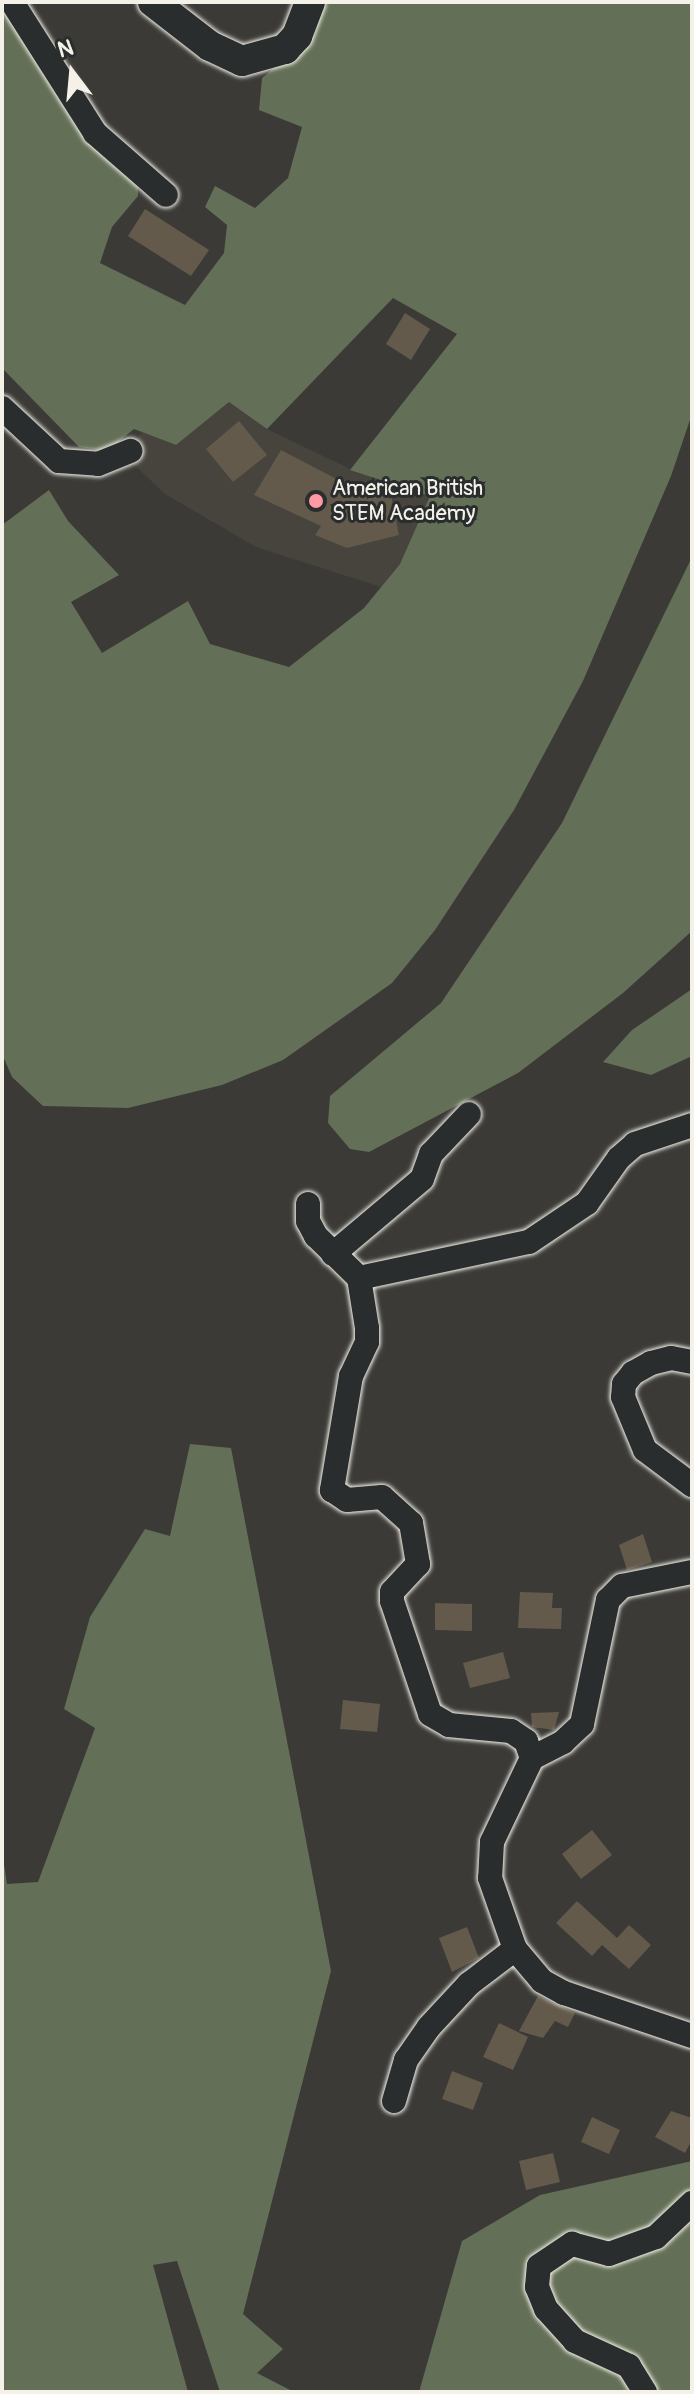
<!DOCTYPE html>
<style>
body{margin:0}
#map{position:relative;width:694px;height:2394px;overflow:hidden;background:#3b3a37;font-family:Pangolin,sans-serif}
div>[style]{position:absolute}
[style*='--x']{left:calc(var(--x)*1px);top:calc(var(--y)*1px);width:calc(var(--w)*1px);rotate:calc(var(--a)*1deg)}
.built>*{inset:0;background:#47443d}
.green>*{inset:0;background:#636f56}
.building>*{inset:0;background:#635a4b}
.roads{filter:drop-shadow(0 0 2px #f4f1e8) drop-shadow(0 0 2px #f4f1e8)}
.minor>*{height:24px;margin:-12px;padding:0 12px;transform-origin:12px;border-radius:12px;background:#2a2d2e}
.major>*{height:30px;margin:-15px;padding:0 15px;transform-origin:15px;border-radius:15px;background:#2a2d2e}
.dots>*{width:22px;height:22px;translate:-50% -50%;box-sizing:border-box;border:4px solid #2a2d2e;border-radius:50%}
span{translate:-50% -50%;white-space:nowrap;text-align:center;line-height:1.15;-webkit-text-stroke:6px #2a2d2e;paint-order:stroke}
.poi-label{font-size:22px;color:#f4f1e8}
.left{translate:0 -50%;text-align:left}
.frame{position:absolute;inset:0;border:4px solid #f4f1e8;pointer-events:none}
.north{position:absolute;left:32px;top:32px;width:80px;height:80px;-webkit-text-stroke:6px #2a2d2e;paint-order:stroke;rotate:344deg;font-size:22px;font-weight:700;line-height:32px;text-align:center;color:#f4f1e8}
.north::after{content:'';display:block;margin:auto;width:28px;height:36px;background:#f4f1e8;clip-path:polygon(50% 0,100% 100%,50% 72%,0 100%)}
</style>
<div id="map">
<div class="built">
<div style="clip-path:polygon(229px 402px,267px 429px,350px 469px,430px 496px,400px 564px,381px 587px,256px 547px,165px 494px,128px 459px,141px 432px,176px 445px)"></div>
</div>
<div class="green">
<div style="clip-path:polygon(2px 2px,31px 50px,137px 160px,138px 196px,112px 227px,100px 263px,185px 305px,224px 253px,227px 225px,205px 207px,215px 186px,255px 208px,288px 178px,302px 127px,259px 110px,262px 78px,315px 34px,323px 2px,692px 2px,692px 414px,671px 476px,583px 681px,514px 810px,435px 930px,392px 983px,283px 1060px,222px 1085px,128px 1108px,43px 1106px,12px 1077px,2px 1054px,2px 525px,49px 490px,68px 521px,119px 575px,71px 602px,102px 653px,188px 601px,210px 644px,289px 667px,364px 608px,400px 564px,430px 496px,350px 470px,457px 334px,393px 298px,267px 429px,229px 402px,176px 445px,134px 429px,107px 451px,79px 447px,2px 368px)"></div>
<div style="clip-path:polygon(692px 557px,692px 931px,623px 993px,518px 1073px,369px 1152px,350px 1149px,328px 1123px,330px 1096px,441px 1003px,562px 823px)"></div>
<div style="clip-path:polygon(692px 989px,692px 1056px,651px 1075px,603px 1062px,632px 1030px)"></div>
<div style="clip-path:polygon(190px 1444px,231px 1448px,331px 1971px,243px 2314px,283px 2349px,257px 2373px,294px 2392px,220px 2392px,177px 2261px,153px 2265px,188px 2392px,2px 2392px,2px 1851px,7px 1884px,38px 1882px,95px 1728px,64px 1709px,90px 1617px,145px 1529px,170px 1536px)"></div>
<div style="clip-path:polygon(692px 2161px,692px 2392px,419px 2392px,462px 2241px,540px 2195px)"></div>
</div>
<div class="building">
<div style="clip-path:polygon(145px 209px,209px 250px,191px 276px,128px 236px)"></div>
<div style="clip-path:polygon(405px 313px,430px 329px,411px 360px,386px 344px)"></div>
<div style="clip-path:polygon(239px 421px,267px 455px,233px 482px,206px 449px)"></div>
<div style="clip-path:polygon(281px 450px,371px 497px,391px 495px,399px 535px,347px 548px,315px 535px,321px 526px,254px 495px)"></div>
<div style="clip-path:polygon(643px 1534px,652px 1562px,627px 1570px,619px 1545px)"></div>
<div style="clip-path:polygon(520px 1592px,553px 1593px,552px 1608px,562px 1608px,561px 1629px,518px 1628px)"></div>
<div style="clip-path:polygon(435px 1603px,472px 1604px,472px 1631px,435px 1630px)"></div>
<div style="clip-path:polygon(503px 1652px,510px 1678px,470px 1688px,463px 1663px)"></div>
<div style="clip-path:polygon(343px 1700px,380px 1704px,377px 1732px,340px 1729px)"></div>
<div style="clip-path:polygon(559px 1712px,554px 1730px,532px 1727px,531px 1713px)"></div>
<div style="clip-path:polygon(592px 1830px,612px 1855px,581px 1879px,562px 1854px)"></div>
<div style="clip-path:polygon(577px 1901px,617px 1938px,629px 1925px,651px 1945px,629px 1969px,602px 1945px,592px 1956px,556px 1923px)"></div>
<div style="clip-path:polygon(467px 1927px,479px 1958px,452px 1972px,439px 1938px)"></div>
<div style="clip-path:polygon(538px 1996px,575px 2013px,568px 2027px,555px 2021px,543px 2038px,519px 2031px)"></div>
<div style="clip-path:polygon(499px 2023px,528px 2037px,513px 2070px,483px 2057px)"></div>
<div style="clip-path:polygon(452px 2071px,483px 2083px,473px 2110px,442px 2099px)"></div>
<div style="clip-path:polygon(671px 2111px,692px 2118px,692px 2140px,685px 2153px,655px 2137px)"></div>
<div style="clip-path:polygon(592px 2117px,620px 2130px,609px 2154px,581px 2142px)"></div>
<div style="clip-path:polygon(553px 2153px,560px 2182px,526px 2190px,519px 2161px)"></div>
</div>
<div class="roads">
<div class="minor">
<div style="--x:12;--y:2;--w:155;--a:57.6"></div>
<div style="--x:95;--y:133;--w:94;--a:41.1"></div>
<div style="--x:2;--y:408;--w:78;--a:42.9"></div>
<div style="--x:59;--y:461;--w:39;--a:4"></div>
<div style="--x:98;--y:464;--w:35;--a:-22"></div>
<div style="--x:308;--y:1204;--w:17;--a:90"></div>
<div style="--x:308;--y:1221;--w:17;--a:62"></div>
<div style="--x:316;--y:1236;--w:60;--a:44.3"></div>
<div style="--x:359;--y:1278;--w:51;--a:80.9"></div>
<div style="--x:367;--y:1328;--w:14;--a:90"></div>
<div style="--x:367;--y:1342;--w:38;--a:115"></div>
<div style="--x:351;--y:1376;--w:116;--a:99.5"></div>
<div style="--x:332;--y:1490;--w:18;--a:34"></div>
<div style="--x:347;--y:1500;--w:35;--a:-5"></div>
<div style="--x:382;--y:1497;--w:39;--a:42"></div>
<div style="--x:411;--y:1523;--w:42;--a:80.3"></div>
<div style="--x:418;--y:1564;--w:38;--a:133"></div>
<div style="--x:392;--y:1592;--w:9;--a:90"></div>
<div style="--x:392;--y:1601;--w:119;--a:71.4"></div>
<div style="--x:430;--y:1714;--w:22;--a:30"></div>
<div style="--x:449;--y:1725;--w:62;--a:5.5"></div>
<div style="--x:511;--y:1731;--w:18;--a:34"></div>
<div style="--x:526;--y:1741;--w:18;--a:71"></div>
<div style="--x:532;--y:1758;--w:93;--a:115.5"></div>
<div style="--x:492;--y:1842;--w:36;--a:93"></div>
<div style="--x:490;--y:1878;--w:75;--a:70.6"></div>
<div style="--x:515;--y:1949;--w:42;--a:49.8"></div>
<div style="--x:542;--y:1981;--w:25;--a:29"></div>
<div style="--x:564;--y:1993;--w:135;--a:18.6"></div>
<div style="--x:333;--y:1254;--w:116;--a:-40.1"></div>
<div style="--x:422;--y:1179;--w:27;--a:-70"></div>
<div style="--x:431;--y:1154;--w:55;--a:-46.5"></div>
<div style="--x:359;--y:1278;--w:174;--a:-12"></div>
<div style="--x:529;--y:1242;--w:70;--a:-33.9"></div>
<div style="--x:587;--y:1203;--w:55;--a:-54.6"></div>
<div style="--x:619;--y:1158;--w:21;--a:-41"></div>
<div style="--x:635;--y:1144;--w:60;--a:-18.4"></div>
<div style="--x:692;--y:1362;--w:21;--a:-169"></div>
<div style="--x:671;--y:1358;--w:21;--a:166"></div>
<div style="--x:651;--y:1363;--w:21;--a:151"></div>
<div style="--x:633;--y:1373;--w:14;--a:129"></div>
<div style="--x:624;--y:1384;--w:13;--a:94"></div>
<div style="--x:623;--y:1397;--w:57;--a:67.5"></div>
<div style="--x:645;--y:1450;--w:59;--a:36.7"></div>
<div style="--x:532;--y:1758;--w:35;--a:-27"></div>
<div style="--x:563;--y:1742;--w:26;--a:-43"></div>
<div style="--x:582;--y:1724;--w:127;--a:-78.2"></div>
<div style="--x:608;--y:1600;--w:20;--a:-45"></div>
<div style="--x:622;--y:1586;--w:71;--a:-11.3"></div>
<div style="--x:394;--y:2101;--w:43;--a:-73.7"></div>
<div style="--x:406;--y:2060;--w:40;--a:-55.1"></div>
<div style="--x:429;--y:2027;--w:59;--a:-47.1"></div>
<div style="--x:469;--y:1984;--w:58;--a:-37.3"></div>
<div style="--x:645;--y:2392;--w:31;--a:-122"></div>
<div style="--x:629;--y:2366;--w:60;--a:-155.2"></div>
<div style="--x:575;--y:2341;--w:43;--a:-132.2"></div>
<div style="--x:546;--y:2309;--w:24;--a:-112"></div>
<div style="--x:537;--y:2287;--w:21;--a:-85"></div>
<div style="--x:539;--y:2266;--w:40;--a:-34"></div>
<div style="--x:572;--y:2244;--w:38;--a:15"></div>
<div style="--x:609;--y:2254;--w:50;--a:-19.9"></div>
<div style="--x:656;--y:2237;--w:50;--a:-43.4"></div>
</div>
<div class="major">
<div style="--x:153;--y:2;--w:72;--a:37.7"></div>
<div style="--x:210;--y:46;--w:35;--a:25"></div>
<div style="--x:242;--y:61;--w:45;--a:-15.6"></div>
<div style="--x:285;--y:49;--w:18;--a:-47"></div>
<div style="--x:297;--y:36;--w:36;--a:-69"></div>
</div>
</div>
<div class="dots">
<div style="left:316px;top:501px;background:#ff9aa2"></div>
</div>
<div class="poi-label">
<span class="left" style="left:332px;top:501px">American British<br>STEM Academy</span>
</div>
<div class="frame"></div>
<div class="north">N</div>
</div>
